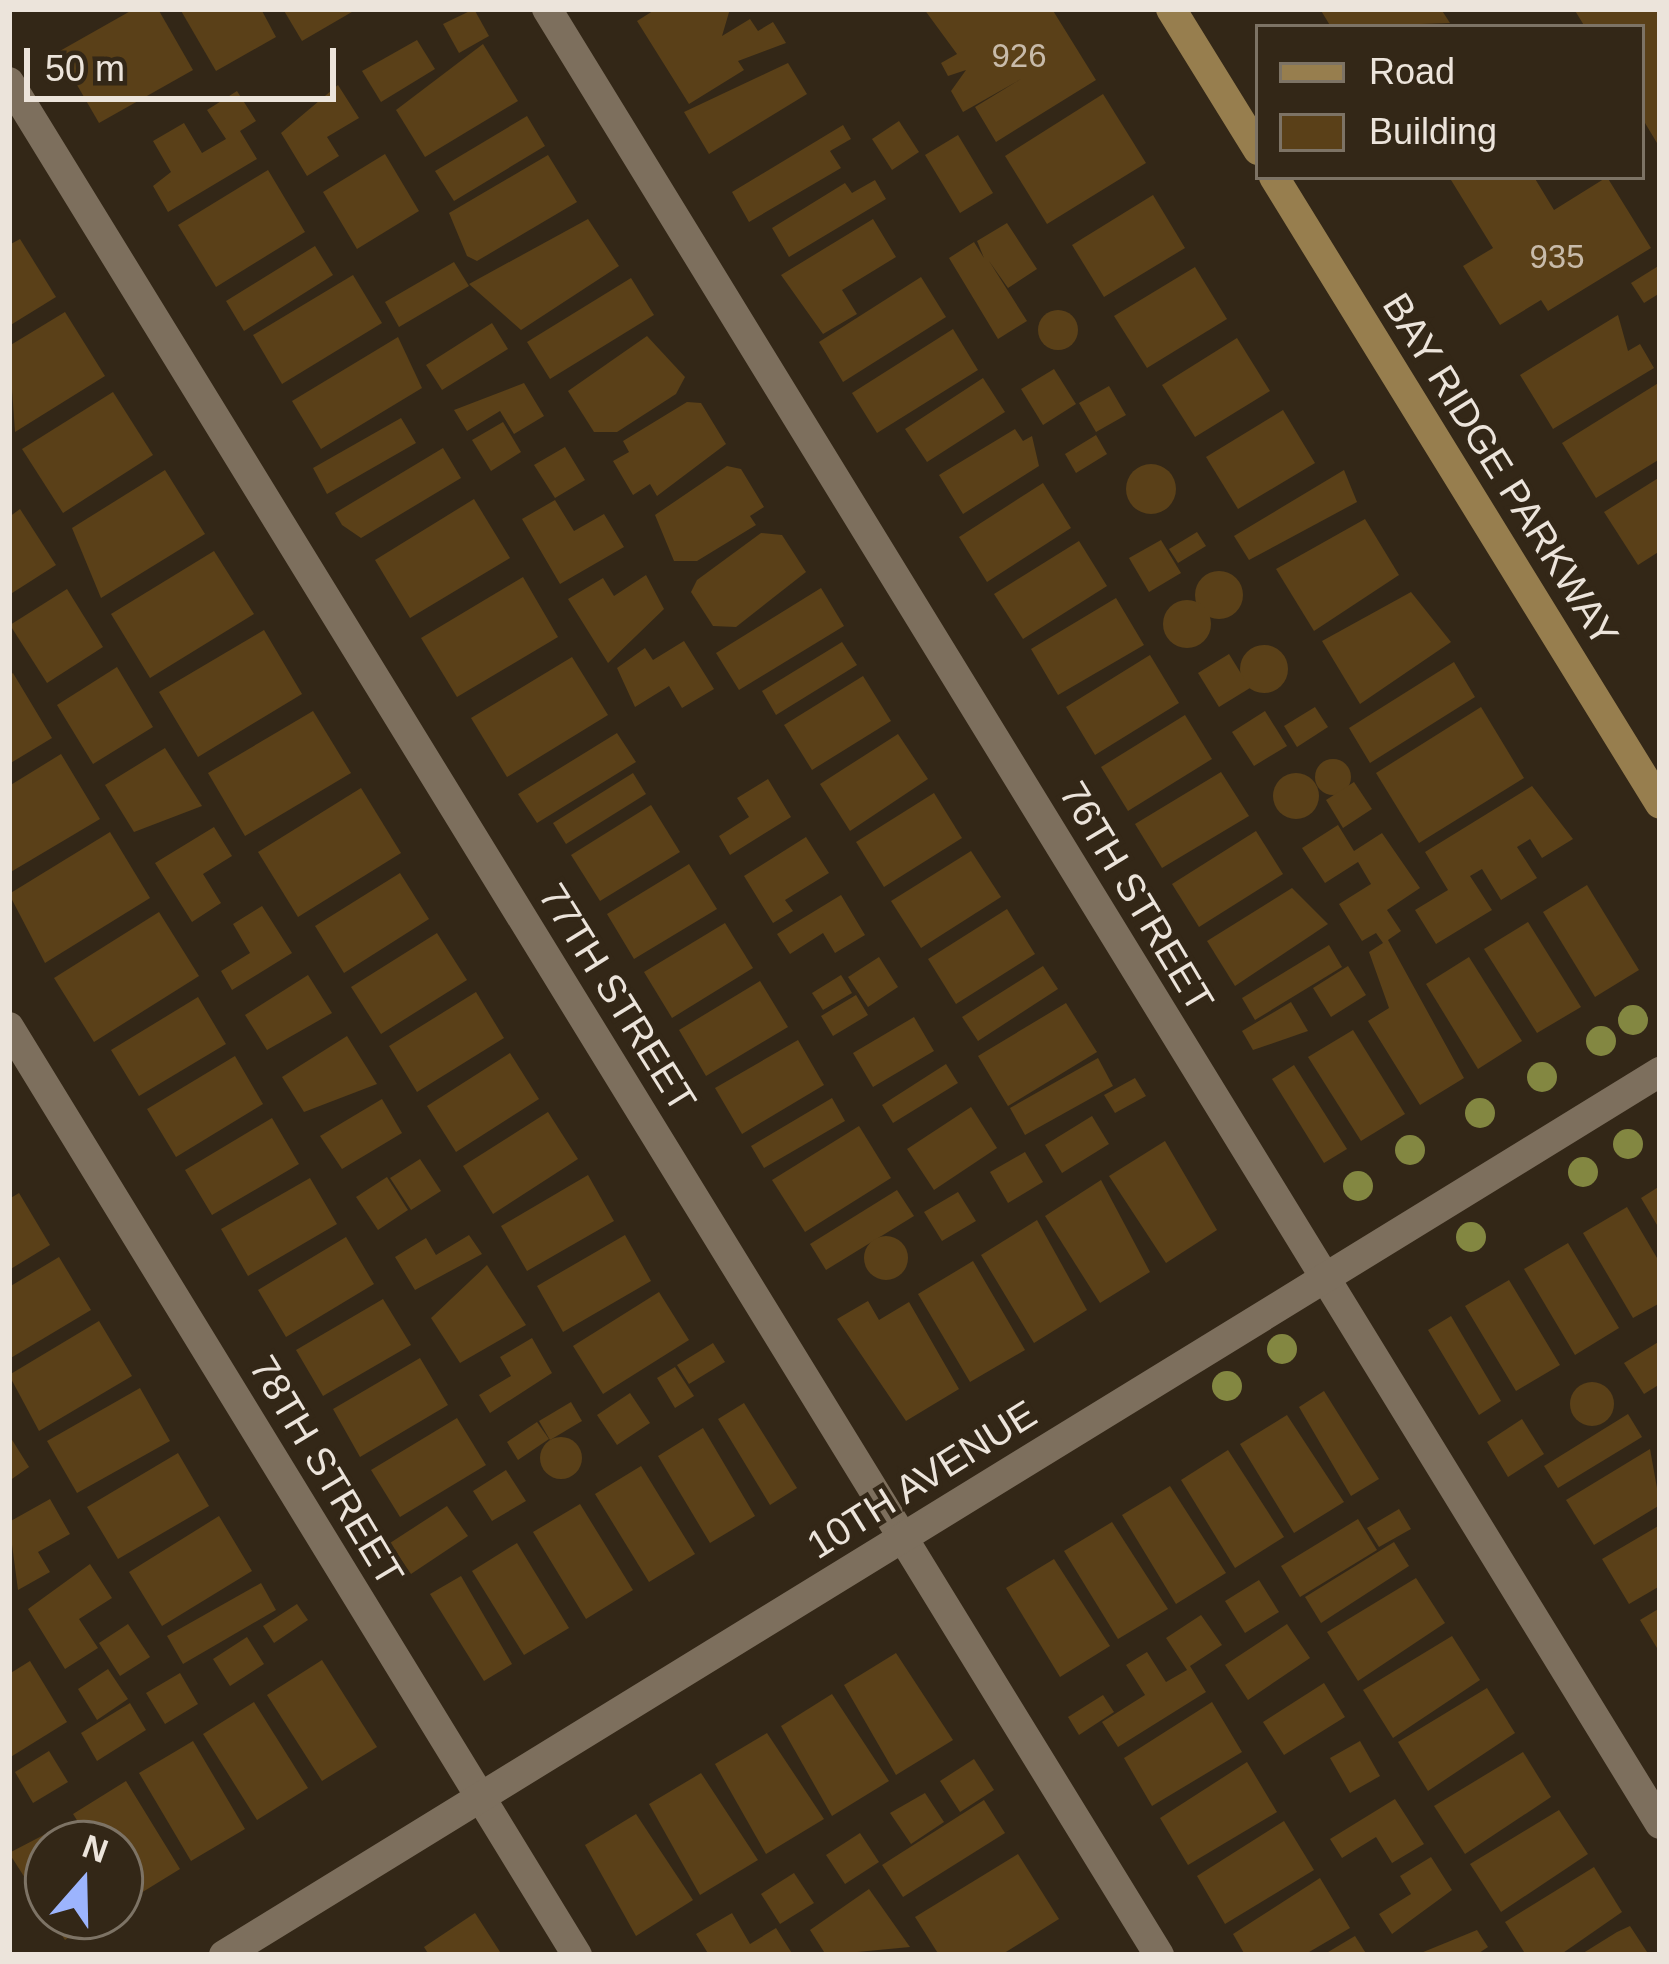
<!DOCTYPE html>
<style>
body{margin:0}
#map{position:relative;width:1669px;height:1964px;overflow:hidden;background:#332717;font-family:Arial,sans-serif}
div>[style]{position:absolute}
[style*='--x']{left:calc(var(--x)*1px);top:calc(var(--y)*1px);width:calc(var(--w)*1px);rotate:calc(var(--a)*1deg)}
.building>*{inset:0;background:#5a4018}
.round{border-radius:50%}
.minor>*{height:30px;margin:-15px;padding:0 15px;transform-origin:15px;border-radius:15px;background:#7d6f5d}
.secondary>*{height:30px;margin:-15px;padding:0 15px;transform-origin:15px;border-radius:15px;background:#977e4e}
.trees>*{width:30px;height:30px;margin:-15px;border-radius:50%;background:#838741}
span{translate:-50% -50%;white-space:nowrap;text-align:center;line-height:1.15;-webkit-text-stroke:9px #332717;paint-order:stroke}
.number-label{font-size:33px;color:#c8bbaa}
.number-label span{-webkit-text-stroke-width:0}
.street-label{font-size:39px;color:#ece4db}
.frame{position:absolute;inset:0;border:12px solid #ece4db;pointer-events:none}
.legend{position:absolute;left:1255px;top:24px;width:390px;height:156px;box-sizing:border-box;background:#332717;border:3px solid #7d7365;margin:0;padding:15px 21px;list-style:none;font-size:36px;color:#ece4db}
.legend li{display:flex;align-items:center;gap:24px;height:60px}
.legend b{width:60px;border:3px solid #7d7365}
.north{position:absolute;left:24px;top:1820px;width:120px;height:120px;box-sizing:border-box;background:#332717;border:3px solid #7d7365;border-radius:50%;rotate:20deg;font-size:33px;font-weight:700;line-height:48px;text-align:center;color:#ece4db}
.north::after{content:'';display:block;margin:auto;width:42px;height:54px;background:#9cb4fd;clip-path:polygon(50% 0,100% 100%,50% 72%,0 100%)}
.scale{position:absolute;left:24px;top:48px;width:312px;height:54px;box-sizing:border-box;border:6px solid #ece4db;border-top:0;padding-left:15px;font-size:36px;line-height:42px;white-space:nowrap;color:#ece4db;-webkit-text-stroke:9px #332717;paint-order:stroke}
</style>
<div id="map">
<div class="building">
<div style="clip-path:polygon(134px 9px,158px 9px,193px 70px,99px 123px,58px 52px)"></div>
<div style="clip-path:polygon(180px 9px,261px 9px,276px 37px,216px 71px)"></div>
<div style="clip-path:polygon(283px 9px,357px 9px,302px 41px)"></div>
<div style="clip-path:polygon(474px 9px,489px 36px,459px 53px,443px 24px)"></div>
<div style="clip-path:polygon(656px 9px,730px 9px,722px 36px,750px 19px,758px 31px,773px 22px,786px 43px,738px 61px,744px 70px,689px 104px,637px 21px)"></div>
<div style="clip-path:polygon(924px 9px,1052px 9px,1096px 80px,996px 142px,975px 107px,1021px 79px,963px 112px,951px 91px,966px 70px,948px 76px,941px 63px,957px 54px)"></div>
<div style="clip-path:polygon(1320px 9px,1441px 9px,1450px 23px,1331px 27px)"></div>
<div style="clip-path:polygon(1574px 9px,1660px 9px,1660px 148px,1642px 118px,1642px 27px,1585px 27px)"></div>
<div style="clip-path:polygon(417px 40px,435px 69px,381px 102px,362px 71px)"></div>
<div style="clip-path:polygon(483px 44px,518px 101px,425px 157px,396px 110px)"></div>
<div style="clip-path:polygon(788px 63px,807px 94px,709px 154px,684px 112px)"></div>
<div style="clip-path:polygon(338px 85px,359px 118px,327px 137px,339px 156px,307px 176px,281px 133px)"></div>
<div style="clip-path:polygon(237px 91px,256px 121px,240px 131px,257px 159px,168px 212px,153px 186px,171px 172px,153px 141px,184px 123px,202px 153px,226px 139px,207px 110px)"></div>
<div style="clip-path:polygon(1103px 94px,1146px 163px,1047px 224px,1005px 156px)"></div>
<div style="clip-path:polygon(527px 116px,545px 146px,454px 201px,435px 171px)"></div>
<div style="clip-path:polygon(899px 121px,919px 152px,892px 170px,872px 139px)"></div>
<div style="clip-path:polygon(843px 125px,851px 139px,830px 151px,841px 168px,749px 222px,732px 192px)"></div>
<div style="clip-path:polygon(958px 135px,993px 193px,960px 213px,925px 155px)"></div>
<div style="clip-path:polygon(385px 154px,419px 211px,357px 249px,323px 192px)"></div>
<div style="clip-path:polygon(548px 155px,577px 202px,477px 261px,467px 256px,449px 213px)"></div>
<div style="clip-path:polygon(268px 170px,305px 232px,216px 287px,178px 225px)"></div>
<div style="clip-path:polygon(1534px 177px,1554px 210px,1607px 177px,1651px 248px,1548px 311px,1541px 300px,1500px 325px,1463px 266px,1493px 248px,1451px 180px)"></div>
<div style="clip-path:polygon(875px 180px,886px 199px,789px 257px,772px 228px,845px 183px,852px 193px)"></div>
<div style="clip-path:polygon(1153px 195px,1185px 248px,1104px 297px,1072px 245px)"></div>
<div style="clip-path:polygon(588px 219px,619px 266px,521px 330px,469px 284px)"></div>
<div style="clip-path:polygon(873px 219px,896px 257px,842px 290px,857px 314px,823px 334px,781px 275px)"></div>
<div style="clip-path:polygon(1007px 223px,1037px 269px,1008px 288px,989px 261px,1027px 321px,998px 339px,949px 258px,974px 242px,984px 258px,977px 241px)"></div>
<div style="clip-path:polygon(20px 239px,56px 297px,9px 326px,9px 245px)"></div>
<div style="clip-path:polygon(315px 246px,333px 275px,244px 331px,226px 301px)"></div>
<div style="clip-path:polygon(454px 262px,469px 286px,399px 327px,385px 302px)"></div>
<div style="clip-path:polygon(1660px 265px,1660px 293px,1644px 303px,1631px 283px)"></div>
<div style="clip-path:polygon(1195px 267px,1227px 319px,1147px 368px,1114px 316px)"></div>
<div style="clip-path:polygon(353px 275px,382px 323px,282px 384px,253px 335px)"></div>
<div style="clip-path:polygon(921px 277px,946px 317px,843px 382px,819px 342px)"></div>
<div style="clip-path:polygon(631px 278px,654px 315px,550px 379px,527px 342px)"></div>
<div class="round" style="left:1038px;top:310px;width:40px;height:40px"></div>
<div style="clip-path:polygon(65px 312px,105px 376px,15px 432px,9px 346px)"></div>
<div style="clip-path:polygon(1618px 315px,1628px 351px,1640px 344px,1654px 368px,1553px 429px,1520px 375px)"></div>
<div style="clip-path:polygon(492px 323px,508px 349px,442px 390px,426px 365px)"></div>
<div style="clip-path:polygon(953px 329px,978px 370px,877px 433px,852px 393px)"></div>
<div style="clip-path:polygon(647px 336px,685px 377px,676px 394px,617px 432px,594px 432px,568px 391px)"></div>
<div style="clip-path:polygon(398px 337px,422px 388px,321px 449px,292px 401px)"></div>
<div style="clip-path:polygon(1237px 338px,1270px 391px,1195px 437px,1162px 385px)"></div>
<div style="clip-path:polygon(1054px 369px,1076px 404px,1043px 425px,1021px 389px)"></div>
<div style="clip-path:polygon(983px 378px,1005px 412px,927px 462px,905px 429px)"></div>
<div style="clip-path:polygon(1660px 382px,1660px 459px,1596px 498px,1562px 443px)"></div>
<div style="clip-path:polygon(524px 383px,544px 416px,514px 434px,500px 411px,467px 431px,454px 410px)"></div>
<div style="clip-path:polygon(1109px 386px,1126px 415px,1096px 432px,1079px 403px)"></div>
<div style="clip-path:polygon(113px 392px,153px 455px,63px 513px,22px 449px)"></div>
<div style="clip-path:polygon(687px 402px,701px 403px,726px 444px,657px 496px,650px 484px,633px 495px,613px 461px,629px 452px,623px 441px)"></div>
<div style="clip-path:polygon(1283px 410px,1315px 463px,1238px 509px,1206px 457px)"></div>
<div style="clip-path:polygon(401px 418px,416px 443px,327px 494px,313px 468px)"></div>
<div style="clip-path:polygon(503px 422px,521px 452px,491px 471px,472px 440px)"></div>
<div style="clip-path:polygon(1015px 429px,1023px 441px,1032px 436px,1039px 466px,963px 514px,939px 475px)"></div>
<div style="clip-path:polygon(1096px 435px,1107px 454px,1076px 473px,1065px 454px)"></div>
<div style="clip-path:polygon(565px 447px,585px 480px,555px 498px,534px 465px)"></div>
<div style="clip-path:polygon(443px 448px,461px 478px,361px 538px,342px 525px,335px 513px)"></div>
<div class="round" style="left:1126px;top:464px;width:50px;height:50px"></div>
<div style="clip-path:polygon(727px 466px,741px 469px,764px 507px,750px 516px,756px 525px,697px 561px,674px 561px,655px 515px)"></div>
<div style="clip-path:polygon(165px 470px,205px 534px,101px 598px,72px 528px)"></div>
<div style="clip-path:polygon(1344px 470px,1357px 502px,1249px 560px,1234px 536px)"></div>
<div style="clip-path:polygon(1660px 477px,1660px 551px,1638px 565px,1604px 512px)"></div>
<div style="clip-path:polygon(1043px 483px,1071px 528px,987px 582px,959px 537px)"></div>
<div style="clip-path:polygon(474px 499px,510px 558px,410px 618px,375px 560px)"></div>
<div style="clip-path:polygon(555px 500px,574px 531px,604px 514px,624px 547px,560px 584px,522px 519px)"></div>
<div style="clip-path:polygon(20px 509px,56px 565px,9px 595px,9px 517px)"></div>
<div style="clip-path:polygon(1365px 519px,1399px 575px,1314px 631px,1276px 569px)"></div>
<div style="clip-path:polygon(1197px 532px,1206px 546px,1178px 563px,1169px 549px)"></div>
<div style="clip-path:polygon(761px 533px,782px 535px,806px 572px,736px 627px,713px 626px,691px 592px,697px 580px)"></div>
<div style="clip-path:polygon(1161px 540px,1181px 573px,1149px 592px,1129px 558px)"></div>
<div style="clip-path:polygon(1079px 541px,1107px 586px,1023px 639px,994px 594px)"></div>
<div style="clip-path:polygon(214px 551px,254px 614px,150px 678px,111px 614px)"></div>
<div class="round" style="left:1195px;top:571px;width:48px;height:48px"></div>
<div style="clip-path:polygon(646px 575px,664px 609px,608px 663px,568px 599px,603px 578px,614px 596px)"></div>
<div style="clip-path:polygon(523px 577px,558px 637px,457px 697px,421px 638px)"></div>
<div style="clip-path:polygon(821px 588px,844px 626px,739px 690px,716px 653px)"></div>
<div style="clip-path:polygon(67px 589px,103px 647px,47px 683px,10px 625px)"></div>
<div style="clip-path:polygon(1411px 592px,1451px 642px,1360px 704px,1322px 641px)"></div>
<div style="clip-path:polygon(1116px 598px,1144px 645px,1058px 695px,1031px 649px)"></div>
<div class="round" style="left:1163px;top:600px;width:48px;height:48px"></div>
<div style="clip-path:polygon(264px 630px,302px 694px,198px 757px,159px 692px)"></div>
<div style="clip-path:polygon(684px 641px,714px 689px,682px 708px,669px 686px,635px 707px,617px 668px,645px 648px,653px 660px)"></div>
<div style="clip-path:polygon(842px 642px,857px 665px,776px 715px,762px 691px)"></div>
<div class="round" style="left:1240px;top:645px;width:48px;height:48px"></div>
<div style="clip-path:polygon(1229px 654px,1250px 688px,1219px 707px,1198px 673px)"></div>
<div style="clip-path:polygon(1150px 655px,1179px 703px,1095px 755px,1066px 707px)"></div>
<div style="clip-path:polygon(572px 657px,608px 715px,507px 777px,471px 718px)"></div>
<div style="clip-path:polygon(1454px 662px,1475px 697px,1370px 763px,1349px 728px)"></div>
<div style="clip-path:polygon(117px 667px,153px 727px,93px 764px,57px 705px)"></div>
<div style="clip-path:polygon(13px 673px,52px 738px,9px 764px,9px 676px)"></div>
<div style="clip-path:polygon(863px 676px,891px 721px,812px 770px,784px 725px)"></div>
<div style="clip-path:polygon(1315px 707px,1328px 727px,1297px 747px,1284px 726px)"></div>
<div style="clip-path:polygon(1481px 707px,1524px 778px,1419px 843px,1376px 773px)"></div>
<div style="clip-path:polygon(313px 711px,351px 773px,245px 836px,208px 773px)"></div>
<div style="clip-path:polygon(1265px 711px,1287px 746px,1254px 766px,1232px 732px)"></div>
<div style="clip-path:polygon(1185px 715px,1212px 759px,1128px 811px,1101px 767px)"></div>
<div style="clip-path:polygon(617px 733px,636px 762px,537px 823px,518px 794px)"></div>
<div style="clip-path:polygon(898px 734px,928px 779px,850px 831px,820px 784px)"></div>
<div style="clip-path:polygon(165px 748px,202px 806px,134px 832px,105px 785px)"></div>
<div style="clip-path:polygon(61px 754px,100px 819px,9px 873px,9px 786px)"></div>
<div class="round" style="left:1315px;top:759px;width:36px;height:36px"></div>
<div style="clip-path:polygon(1221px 772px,1249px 816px,1162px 868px,1135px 824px)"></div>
<div class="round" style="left:1273px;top:773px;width:46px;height:46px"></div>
<div style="clip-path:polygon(633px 773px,646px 794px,566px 844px,553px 823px)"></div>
<div style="clip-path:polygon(768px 779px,791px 817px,730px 855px,719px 836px,749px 817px,737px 798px)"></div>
<div style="clip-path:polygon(1354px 782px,1372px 809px,1343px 828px,1326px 800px)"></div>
<div style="clip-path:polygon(1532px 786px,1573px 839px,1542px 858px,1530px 839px,1517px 847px,1537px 878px,1501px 900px,1482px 869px,1470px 876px,1492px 910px,1436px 944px,1415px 910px,1448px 890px,1425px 852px)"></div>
<div style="clip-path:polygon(361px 788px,401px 853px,298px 917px,258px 852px)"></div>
<div style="clip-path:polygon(934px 793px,962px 838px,884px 887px,856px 842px)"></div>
<div style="clip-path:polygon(651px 805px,680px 852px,600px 901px,571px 855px)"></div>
<div style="clip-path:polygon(1338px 825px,1354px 851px,1382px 833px,1420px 888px,1387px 910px,1401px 931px,1388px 940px,1464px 1078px,1420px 1105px,1368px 1021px,1389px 1008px,1369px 952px,1383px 943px,1376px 933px,1362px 941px,1339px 904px,1371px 884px,1358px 862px,1325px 883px,1302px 848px)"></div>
<div style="clip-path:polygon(214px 827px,232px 856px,203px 874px,221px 903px,192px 922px,155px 863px)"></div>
<div style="clip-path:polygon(1256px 831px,1283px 874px,1199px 927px,1172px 884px)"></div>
<div style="clip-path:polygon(110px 832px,150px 898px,45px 963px,9px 894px)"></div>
<div style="clip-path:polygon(806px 837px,829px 873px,785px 900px,793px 911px,773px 923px,744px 876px)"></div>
<div style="clip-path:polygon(971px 851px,1001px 897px,921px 948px,891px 901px)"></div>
<div style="clip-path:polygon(689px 864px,717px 909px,634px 959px,607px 914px)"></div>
<div style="clip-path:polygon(400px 873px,429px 919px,344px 973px,315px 926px)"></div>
<div style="clip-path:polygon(1587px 885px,1639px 970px,1595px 997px,1543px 912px)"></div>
<div style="clip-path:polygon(1292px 888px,1328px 924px,1235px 986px,1207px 941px)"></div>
<div style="clip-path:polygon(841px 895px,865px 935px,835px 953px,823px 933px,790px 954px,777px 934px)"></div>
<div style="clip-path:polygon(262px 906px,292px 953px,232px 990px,221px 971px,250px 953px,233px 924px)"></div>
<div style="clip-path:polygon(1007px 909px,1035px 954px,956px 1004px,928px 959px)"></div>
<div style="clip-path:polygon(159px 912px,199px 976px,94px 1042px,54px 978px)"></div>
<div style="clip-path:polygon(1528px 922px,1581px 1007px,1537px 1033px,1484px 949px)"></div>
<div style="clip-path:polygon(725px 923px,753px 968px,672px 1018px,644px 972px)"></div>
<div style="clip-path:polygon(437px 933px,467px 980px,381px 1034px,351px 987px)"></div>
<div style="clip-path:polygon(1329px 945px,1342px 967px,1255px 1020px,1242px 998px)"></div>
<div style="clip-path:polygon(879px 957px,898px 987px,868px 1007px,848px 977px)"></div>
<div style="clip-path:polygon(1469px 957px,1522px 1041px,1478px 1069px,1426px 984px)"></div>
<div style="clip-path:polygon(1043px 966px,1058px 989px,978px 1041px,962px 1017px)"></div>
<div style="clip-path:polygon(1348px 966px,1366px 995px,1331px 1017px,1313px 988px)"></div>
<div style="clip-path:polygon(308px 975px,332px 1013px,267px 1050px,245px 1015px)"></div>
<div style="clip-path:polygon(841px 975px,852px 993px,823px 1010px,812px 993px)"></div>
<div style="clip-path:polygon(760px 981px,788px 1027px,706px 1076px,679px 1030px)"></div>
<div style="clip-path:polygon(476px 992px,504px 1038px,417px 1092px,389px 1046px)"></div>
<div style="clip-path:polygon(856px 995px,868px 1015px,833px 1036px,821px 1016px)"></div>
<div style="clip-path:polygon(198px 997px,226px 1044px,139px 1096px,111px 1050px)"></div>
<div style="clip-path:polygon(1291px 1002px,1308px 1031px,1253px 1050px,1242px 1031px)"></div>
<div style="clip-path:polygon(1066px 1003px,1097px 1052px,1008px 1106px,978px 1056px)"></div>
<div style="clip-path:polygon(914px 1017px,934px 1051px,873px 1087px,853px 1053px)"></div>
<div style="clip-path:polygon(1353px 1030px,1405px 1114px,1361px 1141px,1308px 1057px)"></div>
<div style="clip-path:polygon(347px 1036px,377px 1084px,304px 1112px,282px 1077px)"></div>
<div style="clip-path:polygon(798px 1040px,824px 1085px,742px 1134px,715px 1088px)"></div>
<div style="clip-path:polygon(510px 1053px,539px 1099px,456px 1152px,427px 1106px)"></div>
<div style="clip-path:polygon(235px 1056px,263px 1104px,176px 1157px,147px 1109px)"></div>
<div style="clip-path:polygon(1098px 1058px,1113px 1086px,1025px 1135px,1010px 1108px)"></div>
<div style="clip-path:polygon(946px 1064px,958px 1083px,893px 1123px,882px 1105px)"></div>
<div style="clip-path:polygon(1294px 1065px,1347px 1149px,1324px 1163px,1272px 1079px)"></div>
<div style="clip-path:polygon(1135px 1078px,1146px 1096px,1115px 1113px,1104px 1095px)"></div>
<div style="clip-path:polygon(832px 1098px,845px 1121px,764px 1168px,751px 1146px)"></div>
<div style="clip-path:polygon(382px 1099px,402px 1133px,342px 1169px,320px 1136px)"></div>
<div style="clip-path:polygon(971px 1107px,997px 1148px,934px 1190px,907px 1149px)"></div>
<div style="clip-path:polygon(548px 1112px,578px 1159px,493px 1214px,463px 1166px)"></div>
<div style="clip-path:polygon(1092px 1116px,1109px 1144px,1062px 1173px,1045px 1145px)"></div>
<div style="clip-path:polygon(272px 1118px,299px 1164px,212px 1215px,185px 1170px)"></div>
<div style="clip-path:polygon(859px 1126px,891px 1178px,805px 1232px,772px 1180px)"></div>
<div style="clip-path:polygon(1165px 1141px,1217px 1230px,1166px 1263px,1109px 1176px)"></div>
<div style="clip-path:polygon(1025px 1152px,1043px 1182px,1008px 1203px,990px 1172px)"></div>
<div style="clip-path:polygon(420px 1159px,441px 1191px,411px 1210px,390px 1178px)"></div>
<div style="clip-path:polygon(588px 1175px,614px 1221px,527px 1271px,501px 1226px)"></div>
<div style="clip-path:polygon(387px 1177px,408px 1210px,378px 1230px,356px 1197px)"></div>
<div style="clip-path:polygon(310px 1178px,337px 1224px,248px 1276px,221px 1229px)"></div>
<div style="clip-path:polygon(1101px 1180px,1150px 1272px,1100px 1303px,1045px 1216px)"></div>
<div style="clip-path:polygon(1660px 1186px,1660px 1230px,1641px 1198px)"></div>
<div style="clip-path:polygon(897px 1190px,914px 1216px,826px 1270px,810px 1244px)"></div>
<div style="clip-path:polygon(958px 1192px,976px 1221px,942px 1241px,924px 1212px)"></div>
<div style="clip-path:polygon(19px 1193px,50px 1245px,9px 1270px,9px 1199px)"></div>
<div style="clip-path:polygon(1627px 1207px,1660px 1263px,1660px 1303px,1633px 1318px,1583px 1233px)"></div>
<div style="clip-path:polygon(1037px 1220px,1087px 1310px,1034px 1343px,981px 1255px)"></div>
<div style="clip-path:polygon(469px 1235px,482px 1254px,415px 1290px,395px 1257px,426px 1238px,436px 1255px)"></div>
<div style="clip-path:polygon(625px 1235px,651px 1281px,563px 1332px,537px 1286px)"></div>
<div class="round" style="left:864px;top:1236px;width:44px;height:44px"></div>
<div style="clip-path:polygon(346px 1237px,374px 1284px,286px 1337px,258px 1290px)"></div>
<div style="clip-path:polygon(1568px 1243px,1619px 1328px,1575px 1355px,1524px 1269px)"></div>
<div style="clip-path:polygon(59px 1257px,91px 1310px,9px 1359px,9px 1287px)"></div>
<div style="clip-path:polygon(973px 1261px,1025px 1350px,970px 1382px,918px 1294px)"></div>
<div style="clip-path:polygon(487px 1265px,526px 1325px,460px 1363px,431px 1318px)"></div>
<div style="clip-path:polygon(1509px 1280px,1560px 1365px,1516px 1391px,1465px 1306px)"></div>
<div style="clip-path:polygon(659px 1292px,689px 1340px,603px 1394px,573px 1346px)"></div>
<div style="clip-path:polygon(383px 1299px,411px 1345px,323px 1396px,296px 1350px)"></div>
<div style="clip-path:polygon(868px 1301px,879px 1320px,909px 1302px,959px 1389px,906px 1421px,837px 1319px)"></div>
<div style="clip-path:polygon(1451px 1316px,1501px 1401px,1479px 1415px,1428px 1330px)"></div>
<div style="clip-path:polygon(99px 1321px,132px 1376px,39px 1431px,9px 1375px)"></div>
<div style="clip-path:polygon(532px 1338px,552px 1373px,490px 1413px,479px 1395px,511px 1376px,500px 1357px)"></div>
<div style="clip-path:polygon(1660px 1341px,1660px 1384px,1644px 1394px,1624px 1363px)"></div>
<div style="clip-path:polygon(713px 1343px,725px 1362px,689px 1384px,677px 1365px)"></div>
<div style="clip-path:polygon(420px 1358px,448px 1405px,360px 1457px,333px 1409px)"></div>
<div style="clip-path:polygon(675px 1367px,694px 1396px,675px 1408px,657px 1378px)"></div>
<div class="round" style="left:1570px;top:1382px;width:44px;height:44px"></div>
<div style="clip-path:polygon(140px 1388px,170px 1441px,77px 1493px,47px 1441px)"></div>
<div style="clip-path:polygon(1324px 1391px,1379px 1479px,1351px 1496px,1299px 1407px)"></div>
<div style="clip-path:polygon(630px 1393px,650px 1423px,617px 1445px,597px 1415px)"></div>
<div style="clip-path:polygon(571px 1402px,582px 1421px,550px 1440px,539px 1421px)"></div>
<div style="clip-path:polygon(744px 1403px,797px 1488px,770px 1505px,718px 1419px)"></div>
<div style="clip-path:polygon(1628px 1414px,1642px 1437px,1558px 1488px,1544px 1466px)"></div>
<div style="clip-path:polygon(1287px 1415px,1344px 1502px,1294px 1533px,1240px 1444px)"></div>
<div style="clip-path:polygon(457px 1418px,486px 1465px,400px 1517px,371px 1470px)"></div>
<div style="clip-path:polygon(1522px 1419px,1544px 1454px,1508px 1477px,1487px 1442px)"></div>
<div style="clip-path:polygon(537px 1422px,549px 1439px,518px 1460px,507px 1442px)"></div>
<div style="clip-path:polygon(703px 1428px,755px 1516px,710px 1543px,658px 1456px)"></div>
<div style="clip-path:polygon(9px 1435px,29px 1467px,9px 1481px)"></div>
<div class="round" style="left:540px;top:1437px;width:42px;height:42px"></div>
<div style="clip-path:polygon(1650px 1449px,1660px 1505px,1594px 1545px,1566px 1500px)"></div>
<div style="clip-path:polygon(1228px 1450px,1284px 1537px,1235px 1568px,1181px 1480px)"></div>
<div style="clip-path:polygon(178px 1453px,209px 1506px,118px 1559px,87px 1507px)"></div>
<div style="clip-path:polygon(641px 1466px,695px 1554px,649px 1582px,595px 1494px)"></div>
<div style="clip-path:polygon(506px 1470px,526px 1501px,492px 1521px,473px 1491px)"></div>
<div style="clip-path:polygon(1170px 1486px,1226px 1573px,1176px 1604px,1122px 1515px)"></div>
<div style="clip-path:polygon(50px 1499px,70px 1534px,38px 1552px,50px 1572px,18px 1590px,9px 1522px)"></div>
<div style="clip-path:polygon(580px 1504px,633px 1590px,586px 1619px,533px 1532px)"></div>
<div style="clip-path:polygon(447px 1506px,468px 1536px,411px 1574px,390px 1543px)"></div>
<div style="clip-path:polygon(1399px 1509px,1411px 1529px,1379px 1547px,1367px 1528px)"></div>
<div style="clip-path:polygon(219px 1516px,252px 1571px,162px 1626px,129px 1572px)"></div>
<div style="clip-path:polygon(1358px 1519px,1377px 1550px,1300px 1597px,1281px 1566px)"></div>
<div style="clip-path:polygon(1112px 1522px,1168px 1609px,1118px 1639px,1064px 1551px)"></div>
<div style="clip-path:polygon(1660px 1525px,1660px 1586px,1629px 1604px,1602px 1559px)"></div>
<div style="clip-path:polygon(1394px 1542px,1409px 1566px,1321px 1623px,1305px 1597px)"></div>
<div style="clip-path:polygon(517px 1543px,569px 1628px,524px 1655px,472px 1571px)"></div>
<div style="clip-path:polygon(1054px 1559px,1110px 1646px,1060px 1677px,1006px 1588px)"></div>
<div style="clip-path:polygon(90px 1564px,112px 1598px,79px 1619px,98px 1648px,65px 1669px,28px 1609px)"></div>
<div style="clip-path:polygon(461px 1576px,512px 1664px,484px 1681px,430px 1594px)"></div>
<div style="clip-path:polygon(1416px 1578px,1445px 1623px,1358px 1681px,1327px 1632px)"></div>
<div style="clip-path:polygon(1259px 1580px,1279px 1612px,1245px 1633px,1225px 1601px)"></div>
<div style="clip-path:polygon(261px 1583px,276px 1610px,183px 1664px,167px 1636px)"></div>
<div style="clip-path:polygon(297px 1604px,308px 1620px,274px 1643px,263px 1626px)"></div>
<div style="clip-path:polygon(1660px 1608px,1660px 1653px,1640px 1620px)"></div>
<div style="clip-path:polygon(1201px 1615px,1222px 1645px,1190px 1666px,1206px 1692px,1118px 1747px,1102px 1722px,1145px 1695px,1126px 1665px,1147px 1652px,1166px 1682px,1187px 1670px,1166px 1638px)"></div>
<div style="clip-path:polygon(128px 1624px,150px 1657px,120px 1676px,99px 1643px)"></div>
<div style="clip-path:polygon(1287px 1624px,1310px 1658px,1248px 1700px,1225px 1665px)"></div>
<div style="clip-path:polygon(1452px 1636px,1480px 1680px,1393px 1738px,1363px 1690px)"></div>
<div style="clip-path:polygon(247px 1637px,264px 1664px,230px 1686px,213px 1659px)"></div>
<div style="clip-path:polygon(896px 1653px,953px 1740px,896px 1775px,844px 1685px)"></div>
<div style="clip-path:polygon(322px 1660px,377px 1747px,322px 1781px,267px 1695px)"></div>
<div style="clip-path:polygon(30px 1661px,67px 1722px,9px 1758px,9px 1674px)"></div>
<div style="clip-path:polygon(108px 1669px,128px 1699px,97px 1720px,78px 1689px)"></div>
<div style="clip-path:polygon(180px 1673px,198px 1704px,165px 1724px,146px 1693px)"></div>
<div style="clip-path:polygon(1324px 1683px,1345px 1717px,1284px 1755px,1263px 1722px)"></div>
<div style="clip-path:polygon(1487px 1688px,1515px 1733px,1428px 1791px,1398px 1742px)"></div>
<div style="clip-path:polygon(832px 1694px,889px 1781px,832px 1816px,781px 1726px)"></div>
<div style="clip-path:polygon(1103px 1695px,1114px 1712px,1079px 1735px,1068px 1717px)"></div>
<div style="clip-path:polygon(254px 1702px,308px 1788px,257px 1820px,203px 1734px)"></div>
<div style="clip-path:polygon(1212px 1702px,1242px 1752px,1152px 1806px,1124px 1758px)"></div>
<div style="clip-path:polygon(130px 1703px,146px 1730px,97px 1761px,81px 1733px)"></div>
<div style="clip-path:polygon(767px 1733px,824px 1819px,766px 1854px,715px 1764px)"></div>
<div style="clip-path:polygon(193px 1741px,245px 1829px,191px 1861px,139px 1773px)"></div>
<div style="clip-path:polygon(1360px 1741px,1380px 1776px,1350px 1793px,1330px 1758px)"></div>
<div style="clip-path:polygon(49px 1751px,68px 1782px,33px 1803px,15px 1772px)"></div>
<div style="clip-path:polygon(1523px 1752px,1551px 1797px,1465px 1854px,1434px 1806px)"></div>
<div style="clip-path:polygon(974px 1759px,994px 1790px,960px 1812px,940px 1781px)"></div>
<div style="clip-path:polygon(1247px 1762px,1277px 1812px,1188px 1865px,1160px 1818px)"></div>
<div style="clip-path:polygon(701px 1773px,758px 1860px,700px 1895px,649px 1804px)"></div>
<div style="clip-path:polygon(126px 1781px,180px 1869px,128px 1901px,120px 1844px,92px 1844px,73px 1814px)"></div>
<div style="clip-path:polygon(925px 1793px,944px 1822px,911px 1844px,890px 1813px)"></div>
<div style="clip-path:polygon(1395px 1799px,1424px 1844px,1392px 1863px,1376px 1837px,1342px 1858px,1330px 1839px)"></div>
<div style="clip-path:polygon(984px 1800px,1005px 1833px,903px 1897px,882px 1865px)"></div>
<div style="clip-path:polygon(1559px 1810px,1588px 1854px,1501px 1912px,1470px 1864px)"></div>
<div style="clip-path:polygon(636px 1814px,693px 1900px,636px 1936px,585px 1845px)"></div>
<div style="clip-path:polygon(1284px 1821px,1314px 1870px,1225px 1924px,1197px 1876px)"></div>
<div style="clip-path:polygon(61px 1826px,73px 1844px,48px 1844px,48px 1914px,9px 1853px)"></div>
<div style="clip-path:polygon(860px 1833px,879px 1862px,845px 1884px,826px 1855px)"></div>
<div style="clip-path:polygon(1018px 1854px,1059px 1919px,1001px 1955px,939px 1955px,915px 1917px)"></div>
<div style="clip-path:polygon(1431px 1857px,1452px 1890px,1392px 1934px,1379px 1914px,1411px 1894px,1400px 1876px)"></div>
<div style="clip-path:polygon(1594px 1867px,1622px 1912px,1560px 1955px,1526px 1955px,1505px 1922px)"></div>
<div style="clip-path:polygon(794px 1873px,814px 1903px,780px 1924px,761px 1894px)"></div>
<div style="clip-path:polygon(1320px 1878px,1350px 1928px,1304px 1955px,1245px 1955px,1233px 1934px)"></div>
<div style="clip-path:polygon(869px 1889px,910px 1947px,826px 1955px,810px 1930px)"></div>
<div style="clip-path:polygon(475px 1913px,502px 1955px,429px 1955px,424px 1947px)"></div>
<div style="clip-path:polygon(732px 1913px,750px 1944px,776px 1928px,793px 1955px,709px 1955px,696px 1934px)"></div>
<div style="clip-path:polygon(49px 1916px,100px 1916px,65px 1940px)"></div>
<div style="clip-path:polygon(1630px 1926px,1649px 1955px,1580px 1955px,1617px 1932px)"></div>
<div style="clip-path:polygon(1477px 1930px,1488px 1947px,1476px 1955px,1416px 1955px)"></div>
<div style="clip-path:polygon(1355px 1936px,1367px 1955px,1323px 1955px)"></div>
</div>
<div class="minor">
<div style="--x:547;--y:9;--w:2129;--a:58.48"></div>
<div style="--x:9;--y:82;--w:2198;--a:58.45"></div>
<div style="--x:9;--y:1027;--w:1088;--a:58.53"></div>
<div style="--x:224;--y:1955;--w:1686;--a:-31.59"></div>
</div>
<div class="secondary">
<div style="--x:1171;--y:9;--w:166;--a:58.3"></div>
<div style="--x:1274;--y:177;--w:736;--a:58.38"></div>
</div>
<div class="trees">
<div style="left:1633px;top:1020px"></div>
<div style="left:1601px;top:1041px"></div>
<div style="left:1542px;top:1077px"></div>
<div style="left:1480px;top:1113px"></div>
<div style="left:1628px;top:1144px"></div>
<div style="left:1410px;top:1150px"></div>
<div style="left:1583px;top:1172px"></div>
<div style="left:1358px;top:1186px"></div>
<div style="left:1471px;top:1237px"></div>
<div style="left:1282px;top:1349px"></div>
<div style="left:1227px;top:1386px"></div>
</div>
<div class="number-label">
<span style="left:1019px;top:56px">926</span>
<span style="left:1557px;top:257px">935</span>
</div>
<div class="street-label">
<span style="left:1500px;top:470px;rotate:58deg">BAY RIDGE PARKWAY</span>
<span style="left:1136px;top:897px;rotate:59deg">76TH STREET</span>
<span style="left:617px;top:998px;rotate:58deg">77TH STREET</span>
<span style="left:326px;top:1471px;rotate:59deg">78TH STREET</span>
<span style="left:922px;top:1480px;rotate:-32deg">10TH AVENUE</span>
</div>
<div class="frame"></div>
<ul class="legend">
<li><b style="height:15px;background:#977e4e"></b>Road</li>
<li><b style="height:33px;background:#5a4018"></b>Building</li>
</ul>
<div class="north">N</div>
<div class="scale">50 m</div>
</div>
